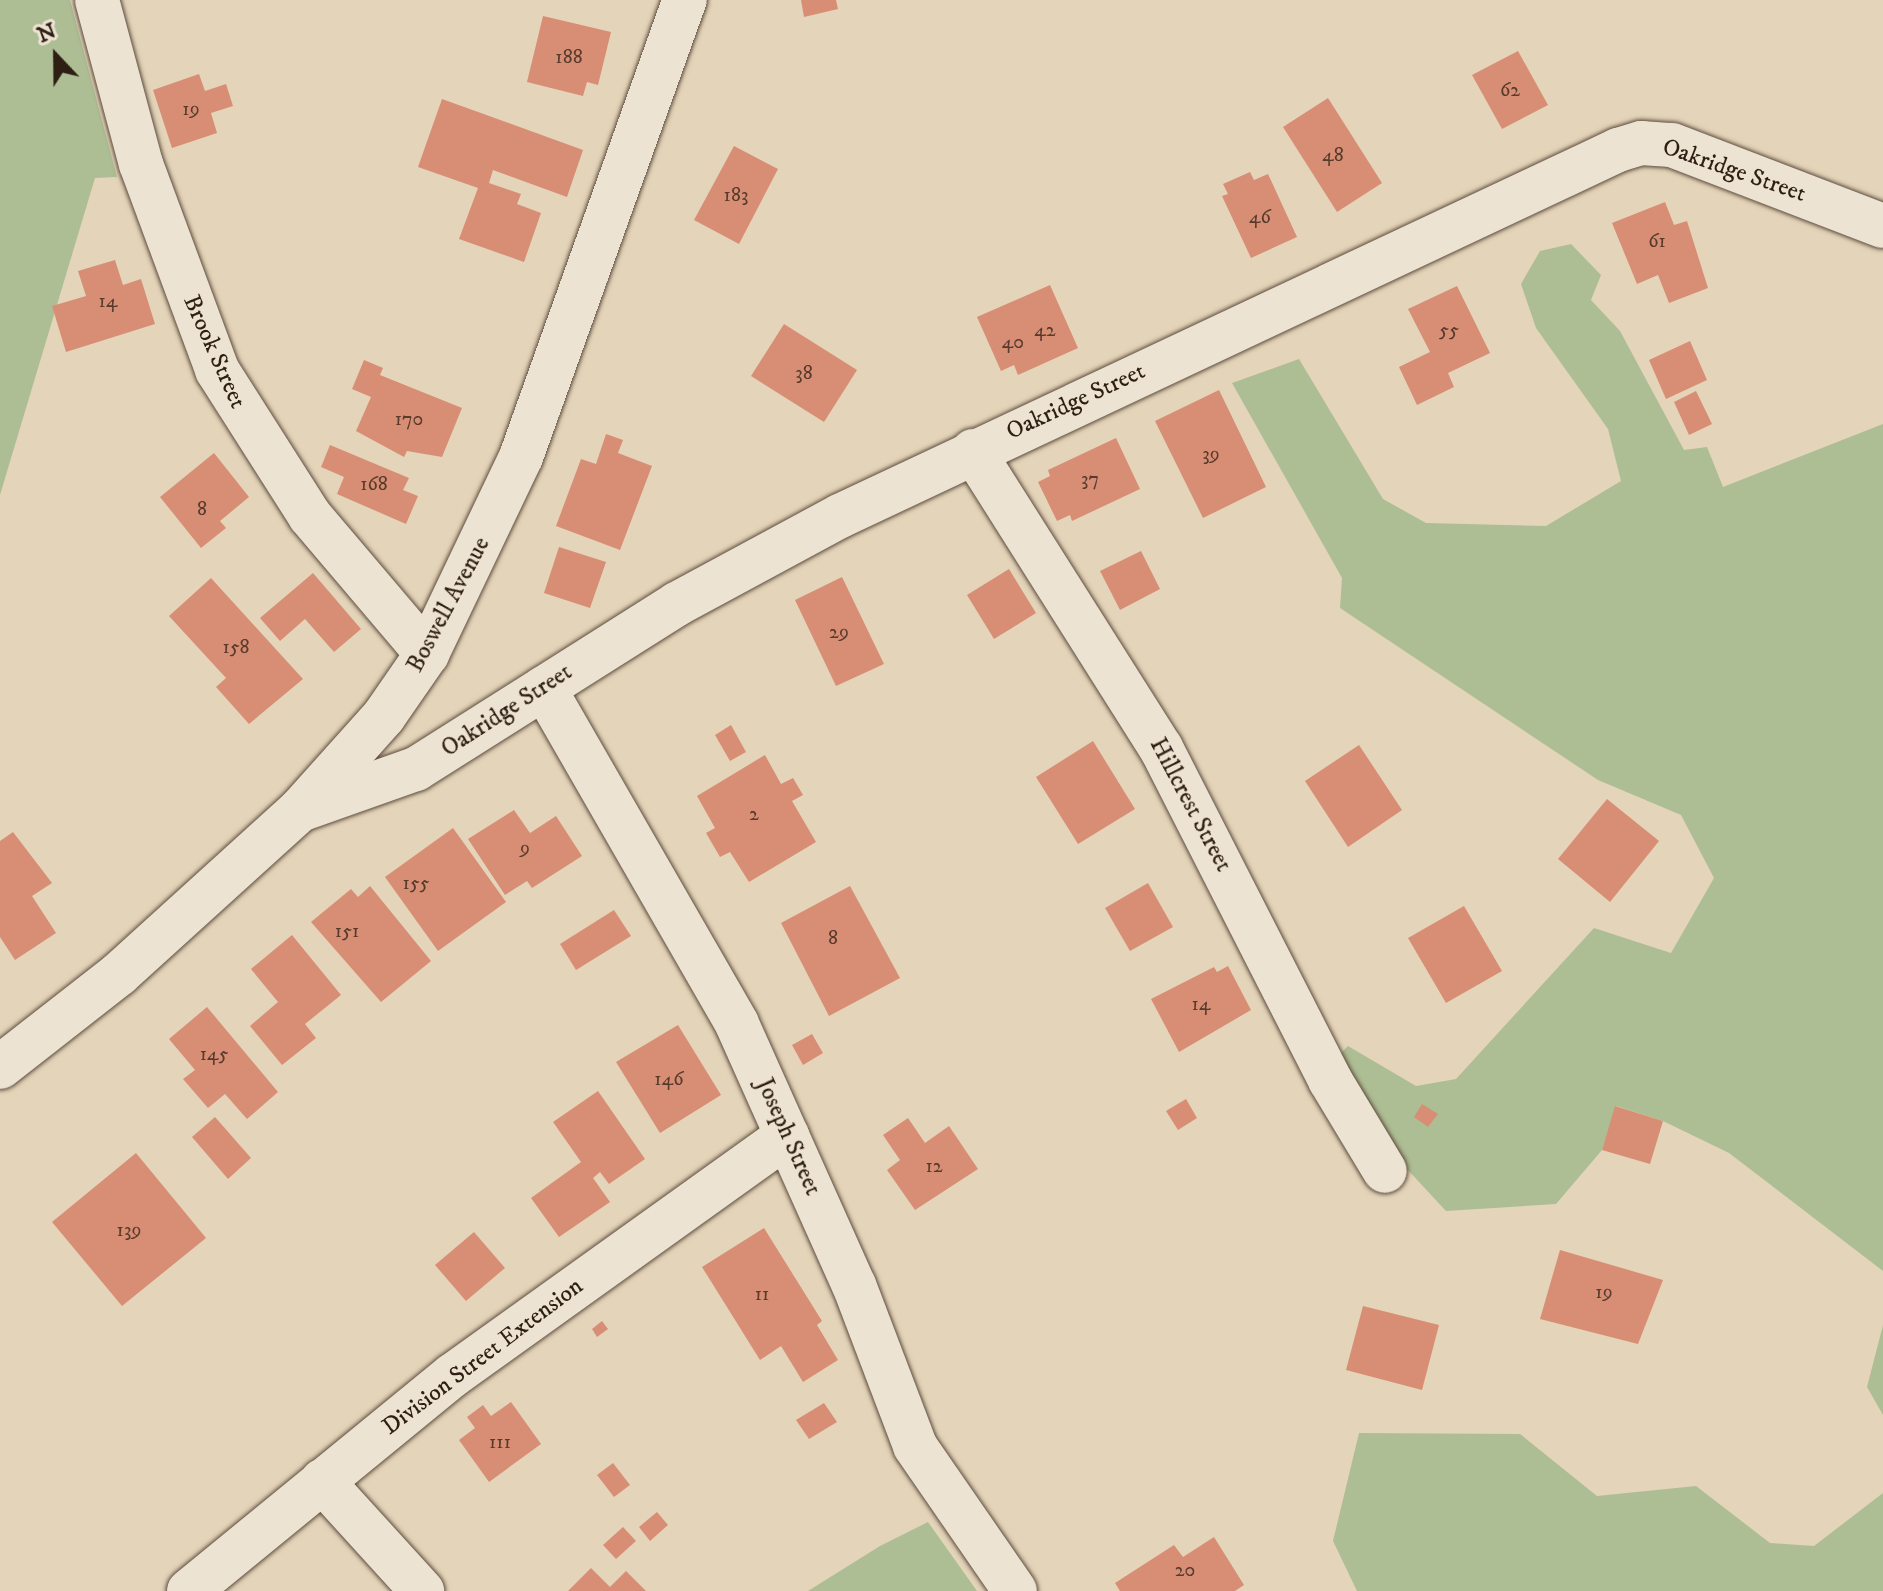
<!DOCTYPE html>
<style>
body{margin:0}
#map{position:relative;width:1883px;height:1591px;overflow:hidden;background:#e4d4b9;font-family:"IM FELL DW Pica",serif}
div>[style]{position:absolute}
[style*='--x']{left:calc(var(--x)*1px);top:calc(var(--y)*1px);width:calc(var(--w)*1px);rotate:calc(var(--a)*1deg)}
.green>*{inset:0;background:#aebe94}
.building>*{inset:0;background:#d88e74}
.roads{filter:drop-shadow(0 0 2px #5c4c3d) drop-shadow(0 0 2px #5c4c3d)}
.street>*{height:44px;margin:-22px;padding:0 22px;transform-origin:22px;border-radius:22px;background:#ede3d2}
.secondary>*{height:44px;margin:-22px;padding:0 22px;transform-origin:22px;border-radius:22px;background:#ede3d2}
span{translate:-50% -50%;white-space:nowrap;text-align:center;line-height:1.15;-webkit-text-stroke:6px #ede3d2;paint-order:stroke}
.number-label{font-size:20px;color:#583b2c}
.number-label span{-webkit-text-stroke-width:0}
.street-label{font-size:24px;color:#2e1f14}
.north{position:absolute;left:16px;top:16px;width:80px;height:80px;-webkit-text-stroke:6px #ede3d2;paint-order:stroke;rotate:338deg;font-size:22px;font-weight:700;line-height:32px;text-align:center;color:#2e1f14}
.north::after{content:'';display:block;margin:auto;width:28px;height:36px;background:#2e1f14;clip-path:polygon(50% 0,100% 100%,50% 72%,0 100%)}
</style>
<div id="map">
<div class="green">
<div style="clip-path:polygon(0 0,70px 0,117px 177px,95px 178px,0 495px)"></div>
<div style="clip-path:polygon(1571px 244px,1601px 275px,1591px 300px,1620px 331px,1684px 450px,1707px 447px,1723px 487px,1883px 424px,1883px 1271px,1729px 1153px,1663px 1121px,1616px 1106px,1602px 1150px,1556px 1204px,1446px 1211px,1393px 1154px,1337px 1057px,1348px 1046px,1416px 1086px,1456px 1079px,1594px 928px,1671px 953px,1714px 878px,1681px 815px,1598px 780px,1340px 608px,1342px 578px,1232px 383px,1299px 359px,1383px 499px,1426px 523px,1546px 526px,1621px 481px,1608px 429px,1536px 328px,1521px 284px,1540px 251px)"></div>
<div style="clip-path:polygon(1883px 1325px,1883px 1415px,1867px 1387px)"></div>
<div style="clip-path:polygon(1359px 1433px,1520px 1434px,1597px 1496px,1696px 1486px,1770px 1543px,1814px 1546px,1883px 1493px,1883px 1591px,1357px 1591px,1333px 1541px)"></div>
<div style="clip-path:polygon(928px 1522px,977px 1591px,808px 1591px,880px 1546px)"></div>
</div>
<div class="building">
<div style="clip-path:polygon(801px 0,836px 0,838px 9px,804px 17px)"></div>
<div style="clip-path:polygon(543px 16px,611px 32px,598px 85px,587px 82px,583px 96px,527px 82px)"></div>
<div style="clip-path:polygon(1518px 51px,1548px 105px,1502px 129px,1472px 75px)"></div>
<div style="clip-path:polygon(199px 74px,205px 91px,226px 84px,233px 106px,211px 113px,217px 133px,172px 148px,153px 90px)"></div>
<div style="clip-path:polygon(1328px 98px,1382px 183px,1337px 212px,1283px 127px)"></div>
<div style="clip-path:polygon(442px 99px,583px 150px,567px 197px,493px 170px,489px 183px,521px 194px,517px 204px,541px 213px,524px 262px,459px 239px,478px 188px,418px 167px)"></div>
<div style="clip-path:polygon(734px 146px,778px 169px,739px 244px,694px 220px)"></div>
<div style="clip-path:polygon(1250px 172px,1254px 180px,1268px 174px,1297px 237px,1251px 258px,1222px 196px,1228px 194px,1223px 184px)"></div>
<div style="clip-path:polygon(1665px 202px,1674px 225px,1687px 221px,1708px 288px,1669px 303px,1658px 275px,1637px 284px,1612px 223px)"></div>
<div style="clip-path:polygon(115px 260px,123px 285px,141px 279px,155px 324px,66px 352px,52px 306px,86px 296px,78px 271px)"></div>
<div style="clip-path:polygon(1050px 285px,1078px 348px,1018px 375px,1014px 365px,1001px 371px,977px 317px)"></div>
<div style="clip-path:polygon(1457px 286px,1490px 353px,1448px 373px,1454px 387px,1417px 405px,1399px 367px,1430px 352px,1408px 309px)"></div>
<div style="clip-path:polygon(784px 324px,857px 370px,824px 422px,751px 376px)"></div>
<div style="clip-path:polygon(1690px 341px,1707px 380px,1666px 399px,1649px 360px)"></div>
<div style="clip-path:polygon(364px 360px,383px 368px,380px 375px,462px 408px,442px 457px,407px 451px,404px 457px,356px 431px,371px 397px,352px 389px)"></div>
<div style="clip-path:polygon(1219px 390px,1266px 487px,1203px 518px,1155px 421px)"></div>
<div style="clip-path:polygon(1696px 391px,1712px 424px,1689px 435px,1674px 402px)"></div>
<div style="clip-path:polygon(606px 434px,623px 440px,618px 453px,652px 466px,620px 550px,556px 526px,581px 459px,596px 464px)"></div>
<div style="clip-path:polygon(1116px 438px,1140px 489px,1072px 521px,1070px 515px,1057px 521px,1038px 482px,1050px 476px,1048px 470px)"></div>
<div style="clip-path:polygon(330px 445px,409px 478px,403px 490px,418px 496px,406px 524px,337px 494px,344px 477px,321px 467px)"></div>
<div style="clip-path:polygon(214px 453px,249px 497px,220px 521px,226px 528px,201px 548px,160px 497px)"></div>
<div style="clip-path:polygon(559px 547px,606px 562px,590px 608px,544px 593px)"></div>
<div style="clip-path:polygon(1141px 551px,1160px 589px,1120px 610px,1100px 571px)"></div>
<div style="clip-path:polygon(1009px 569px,1036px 613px,994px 639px,967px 595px)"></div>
<div style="clip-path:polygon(313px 573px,361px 629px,334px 652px,305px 619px,280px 641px,260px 618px)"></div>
<div style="clip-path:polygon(842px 577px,884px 664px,836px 686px,795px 600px)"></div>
<div style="clip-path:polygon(211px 578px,303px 679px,249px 724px,216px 687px,226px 678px,169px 616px)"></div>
<div style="clip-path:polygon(731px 725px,746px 752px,730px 761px,715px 735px)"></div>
<div style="clip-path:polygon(1093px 741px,1135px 809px,1078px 844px,1036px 777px)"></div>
<div style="clip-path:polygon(1359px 745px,1402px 810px,1348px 847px,1305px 781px)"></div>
<div style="clip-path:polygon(765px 755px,781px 784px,793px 778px,803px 795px,792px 801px,816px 842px,749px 882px,730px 852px,720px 857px,706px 833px,715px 828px,697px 796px)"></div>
<div style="clip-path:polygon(1607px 799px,1659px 841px,1610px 902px,1558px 859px)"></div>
<div style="clip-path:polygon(514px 810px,530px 833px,556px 816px,582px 856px,532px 888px,527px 881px,505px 895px,468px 839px)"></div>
<div style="clip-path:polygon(453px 828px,506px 902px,438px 951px,385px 877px)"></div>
<div style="clip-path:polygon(13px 832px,52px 883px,32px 896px,56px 933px,15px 960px,0 937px,0 841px)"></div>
<div style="clip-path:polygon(1148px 883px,1173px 927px,1130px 951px,1105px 908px)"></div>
<div style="clip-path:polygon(370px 886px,431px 961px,381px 1002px,311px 922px,351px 889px,358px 897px)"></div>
<div style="clip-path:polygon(850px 886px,900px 978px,829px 1016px,781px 923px)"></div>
<div style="clip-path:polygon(1464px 906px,1502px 971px,1446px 1003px,1408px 938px)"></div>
<div style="clip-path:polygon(614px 910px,631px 936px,576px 970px,560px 944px)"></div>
<div style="clip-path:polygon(292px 935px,341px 995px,305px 1024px,316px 1038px,282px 1065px,250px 1026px,278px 1002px,251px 969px)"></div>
<div style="clip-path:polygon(1228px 966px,1251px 1010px,1179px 1052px,1151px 999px,1214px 967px,1217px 972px)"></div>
<div style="clip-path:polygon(207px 1007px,278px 1092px,247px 1119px,225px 1094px,208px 1108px,183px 1079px,195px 1070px,169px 1039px)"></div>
<div style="clip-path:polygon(678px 1025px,721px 1095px,660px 1133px,616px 1062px)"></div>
<div style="clip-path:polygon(812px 1034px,823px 1053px,803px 1065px,792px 1045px)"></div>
<div style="clip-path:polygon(598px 1091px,645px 1159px,609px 1184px,600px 1172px,593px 1178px,610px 1202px,559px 1237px,531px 1198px,581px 1162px,553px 1122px)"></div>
<div style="clip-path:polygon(1186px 1099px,1197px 1118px,1178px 1130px,1166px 1111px)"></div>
<div style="clip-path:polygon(1422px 1104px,1438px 1114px,1428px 1127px,1414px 1117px)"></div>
<div style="clip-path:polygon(1615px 1106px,1663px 1121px,1650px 1164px,1602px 1150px)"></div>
<div style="clip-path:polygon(215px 1117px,251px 1158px,228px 1179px,192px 1137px)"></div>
<div style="clip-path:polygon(908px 1118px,925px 1143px,949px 1126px,978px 1169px,915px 1210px,887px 1170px,900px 1160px,883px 1135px)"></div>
<div style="clip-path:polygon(136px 1153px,206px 1238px,122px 1306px,52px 1222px)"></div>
<div style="clip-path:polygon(764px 1228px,822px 1321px,817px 1325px,838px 1360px,803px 1382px,781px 1346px,760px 1360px,702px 1267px)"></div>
<div style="clip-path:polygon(474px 1232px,505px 1268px,466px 1301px,435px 1265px)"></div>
<div style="clip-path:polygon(1560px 1250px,1663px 1280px,1638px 1344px,1540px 1319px)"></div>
<div style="clip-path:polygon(1363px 1306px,1439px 1325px,1422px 1390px,1346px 1370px)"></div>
<div style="clip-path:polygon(602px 1321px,608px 1329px,597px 1337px,592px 1329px)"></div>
<div style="clip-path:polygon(511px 1402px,541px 1444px,489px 1482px,459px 1440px,475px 1428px,467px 1417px,483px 1405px,491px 1416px)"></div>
<div style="clip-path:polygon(824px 1403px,837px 1422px,809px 1439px,796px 1420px)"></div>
<div style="clip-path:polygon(613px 1463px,630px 1485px,614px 1497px,597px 1475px)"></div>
<div style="clip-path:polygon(657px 1512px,668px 1525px,650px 1541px,639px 1527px)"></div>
<div style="clip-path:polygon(623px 1527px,636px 1541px,616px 1559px,603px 1545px)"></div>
<div style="clip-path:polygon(1214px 1537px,1244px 1585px,1235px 1591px,1120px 1591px,1115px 1583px,1174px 1545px,1183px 1557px)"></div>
<div style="clip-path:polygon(591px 1568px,610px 1587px,626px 1571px,646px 1591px,568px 1591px)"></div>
</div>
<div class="roads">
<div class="street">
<div style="--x:97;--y:0;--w:170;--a:75"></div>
<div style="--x:141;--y:164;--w:220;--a:69.7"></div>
<div style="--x:217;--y:370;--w:173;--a:57.5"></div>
<div style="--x:310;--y:516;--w:181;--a:49.7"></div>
<div style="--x:973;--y:451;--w:352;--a:57.7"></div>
<div style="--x:1161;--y:748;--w:373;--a:63"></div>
<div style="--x:1330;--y:1080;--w:106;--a:58.9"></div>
<div style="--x:544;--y:688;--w:387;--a:60.1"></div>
<div style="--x:737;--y:1024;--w:286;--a:65.9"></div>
<div style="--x:854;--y:1285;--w:172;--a:69.2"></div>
<div style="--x:915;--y:1446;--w:176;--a:55.4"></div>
<div style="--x:300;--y:810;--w:123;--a:-19.5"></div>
<div style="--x:416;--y:769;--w:309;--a:-32.3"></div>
<div style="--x:677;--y:604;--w:185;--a:-28.4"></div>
<div style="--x:840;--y:516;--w:860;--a:-25.19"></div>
<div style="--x:1618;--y:150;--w:24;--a:-17"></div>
<div style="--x:1641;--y:143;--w:31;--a:4"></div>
<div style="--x:1672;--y:145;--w:226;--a:21"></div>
<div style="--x:322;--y:1481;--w:149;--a:47.7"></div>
<div style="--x:189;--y:1591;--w:341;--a:-39.3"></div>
<div style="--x:453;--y:1375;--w:411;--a:-35.6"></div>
</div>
<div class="secondary">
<div style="--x:0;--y:1067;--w:151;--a:-38"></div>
<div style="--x:119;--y:974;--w:244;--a:-42.2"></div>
<div style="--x:300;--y:810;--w:126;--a:-48.2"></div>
<div style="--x:384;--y:716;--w:75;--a:-55.3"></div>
<div style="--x:427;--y:654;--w:218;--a:-64.5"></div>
<div style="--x:521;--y:457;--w:486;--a:-70.3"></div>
</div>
</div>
<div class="number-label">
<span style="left:569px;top:57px">188</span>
<span style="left:1510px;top:90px">62</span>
<span style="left:191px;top:109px">19</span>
<span style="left:1333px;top:155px">48</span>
<span style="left:736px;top:195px">183</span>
<span style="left:1260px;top:217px">46</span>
<span style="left:1657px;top:241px">61</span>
<span style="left:108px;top:301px">14</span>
<span style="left:1045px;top:330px">42</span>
<span style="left:1449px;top:330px">55</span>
<span style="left:1013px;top:342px">40</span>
<span style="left:804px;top:373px">38</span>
<span style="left:409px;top:419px">170</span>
<span style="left:1211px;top:454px">39</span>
<span style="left:1090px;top:479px">37</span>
<span style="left:374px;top:484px">168</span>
<span style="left:202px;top:509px">8</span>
<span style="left:839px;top:632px">29</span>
<span style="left:236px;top:647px">158</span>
<span style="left:754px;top:814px">2</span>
<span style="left:525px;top:848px">9</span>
<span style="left:416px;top:883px">155</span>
<span style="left:347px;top:931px">151</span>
<span style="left:833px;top:938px">8</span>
<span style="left:1201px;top:1004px">14</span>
<span style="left:214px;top:1054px">145</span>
<span style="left:669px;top:1079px">146</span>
<span style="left:934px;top:1166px">12</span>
<span style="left:129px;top:1230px">139</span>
<span style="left:1604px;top:1292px">19</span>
<span style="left:762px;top:1294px">11</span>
<span style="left:500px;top:1442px">111</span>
<span style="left:1185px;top:1570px">20</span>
</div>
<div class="street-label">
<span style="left:1734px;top:171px;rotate:19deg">Oakridge Street</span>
<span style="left:214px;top:352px;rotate:66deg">Brook Street</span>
<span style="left:1076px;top:402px;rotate:-25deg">Oakridge Street</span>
<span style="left:449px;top:605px;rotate:-62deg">Boswell Avenue</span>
<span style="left:507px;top:711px;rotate:-33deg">Oakridge Street</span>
<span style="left:1190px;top:805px;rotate:62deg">Hillcrest Street</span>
<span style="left:788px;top:1137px;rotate:66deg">Joseph Street</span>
<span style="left:483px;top:1357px;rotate:-37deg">Division Street Extension</span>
</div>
<div class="north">N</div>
</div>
